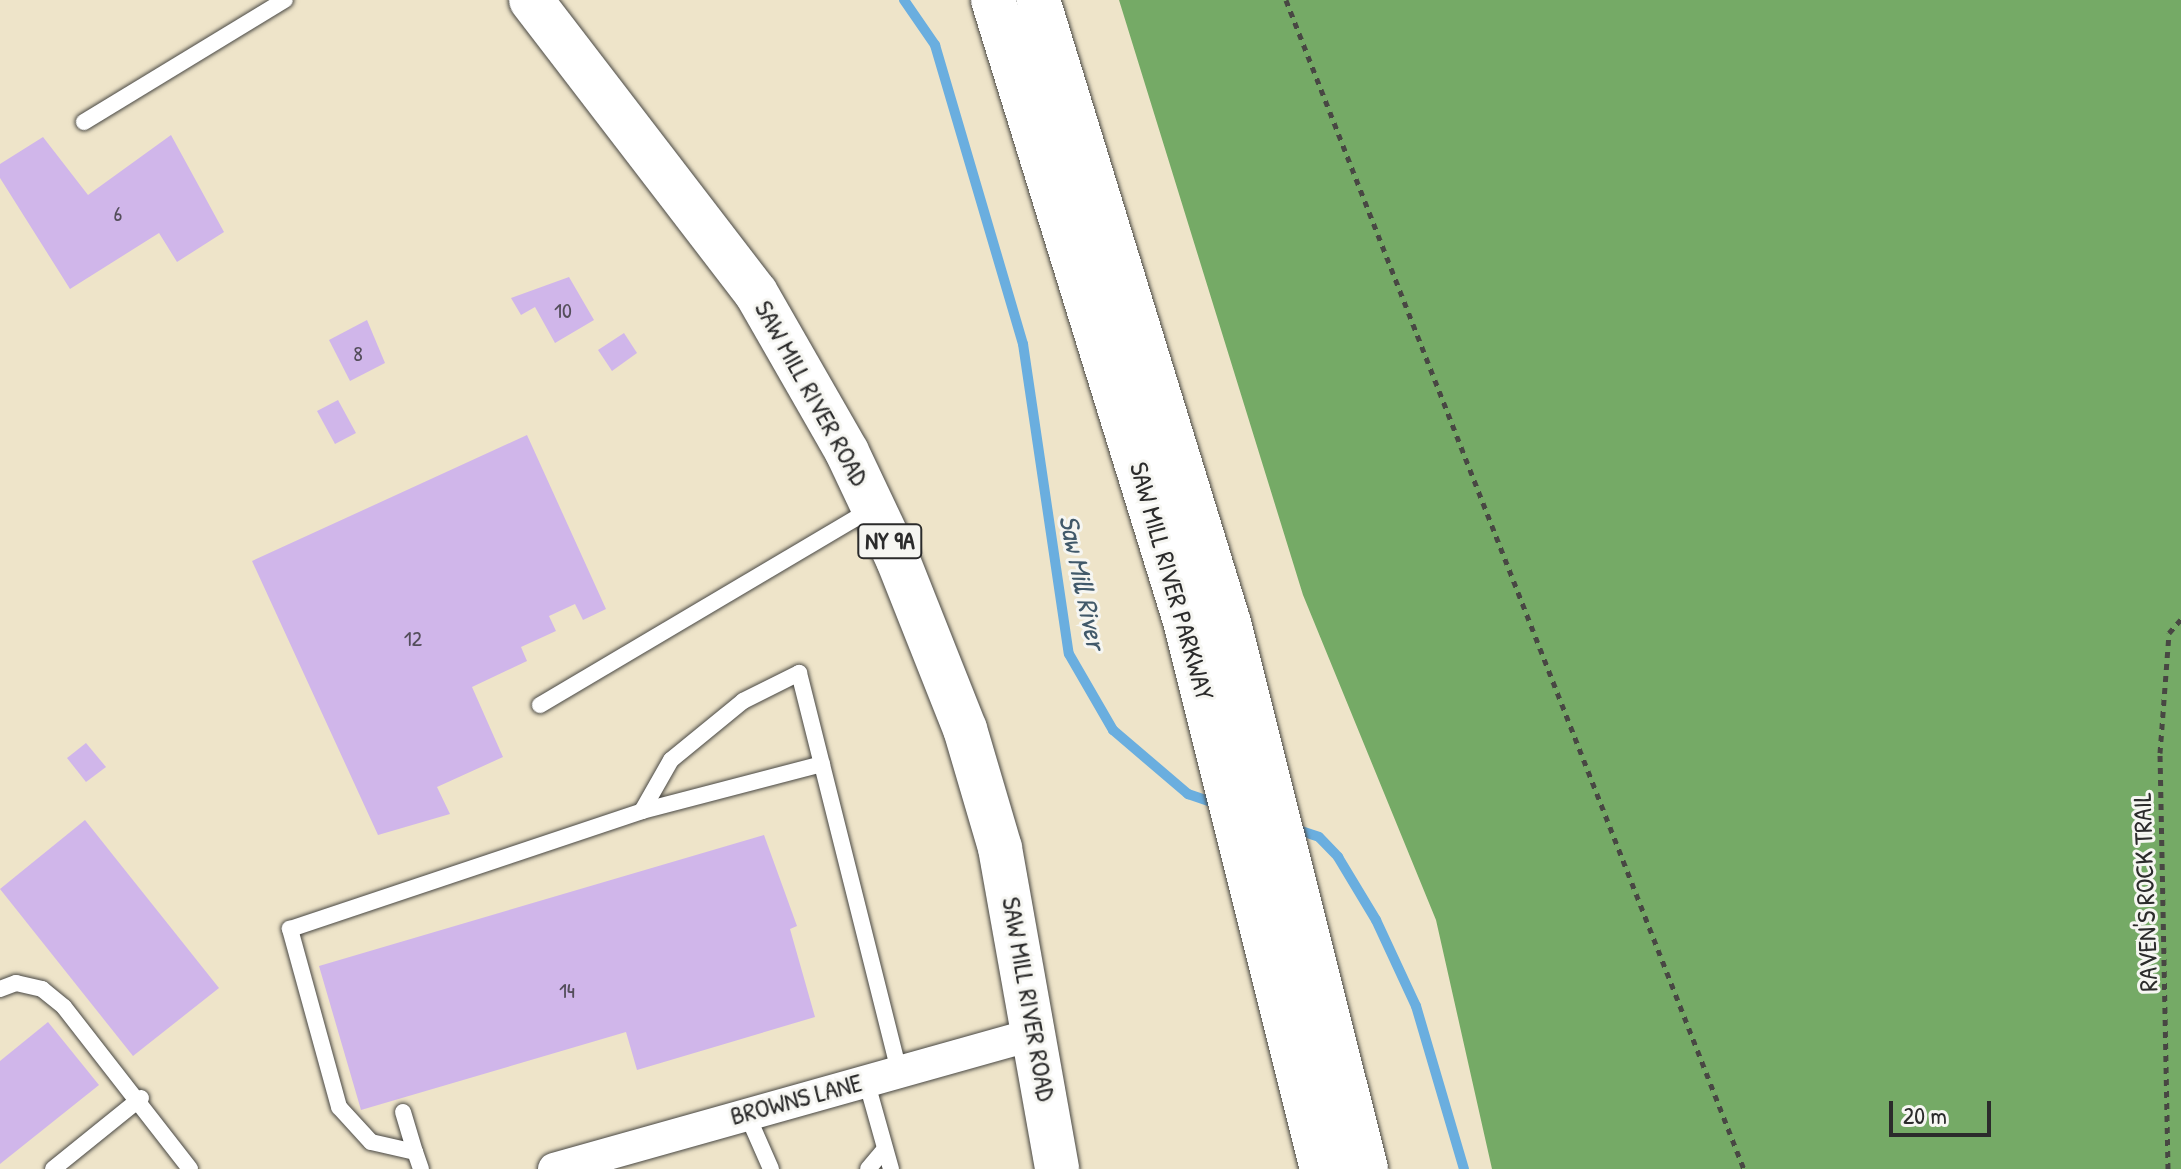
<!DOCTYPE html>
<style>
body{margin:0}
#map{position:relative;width:2181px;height:1169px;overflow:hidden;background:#eee4c9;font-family:"Patrick Hand",sans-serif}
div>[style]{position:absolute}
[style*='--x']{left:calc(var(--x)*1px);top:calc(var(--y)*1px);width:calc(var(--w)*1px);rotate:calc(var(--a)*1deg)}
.forest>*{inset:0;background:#75aa66}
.stream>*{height:10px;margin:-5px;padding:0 5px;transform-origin:5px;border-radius:5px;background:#6aaedf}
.building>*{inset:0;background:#d0b6ea}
.path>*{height:5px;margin-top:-2.5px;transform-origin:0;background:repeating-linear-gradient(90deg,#484743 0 6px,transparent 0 12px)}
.roads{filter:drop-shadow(0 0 2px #484743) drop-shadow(0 0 2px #484743)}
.lane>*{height:16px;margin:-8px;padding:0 8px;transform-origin:8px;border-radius:8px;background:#fff}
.street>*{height:32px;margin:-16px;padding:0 16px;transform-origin:16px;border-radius:16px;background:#fff}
.primary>*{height:44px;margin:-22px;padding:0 22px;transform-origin:22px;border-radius:22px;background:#fff}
.highway>*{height:44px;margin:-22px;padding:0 22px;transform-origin:22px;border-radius:22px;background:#fff}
span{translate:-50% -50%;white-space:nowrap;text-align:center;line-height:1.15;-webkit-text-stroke:6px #f6f6f2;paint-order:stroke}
.number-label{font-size:22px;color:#544e5b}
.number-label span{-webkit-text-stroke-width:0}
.shield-label span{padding:2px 6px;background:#f6f6f2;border:2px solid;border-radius:6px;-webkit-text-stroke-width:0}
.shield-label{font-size:24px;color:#2b2b2b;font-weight:700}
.street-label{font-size:26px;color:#2b2b2b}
.water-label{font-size:28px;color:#41596a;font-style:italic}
.scale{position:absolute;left:1889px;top:1101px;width:102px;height:36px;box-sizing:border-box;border:4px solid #2b2b2b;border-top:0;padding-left:10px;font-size:24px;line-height:28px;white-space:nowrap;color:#2b2b2b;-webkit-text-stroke:6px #f6f6f2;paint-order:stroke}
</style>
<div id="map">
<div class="forest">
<div style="clip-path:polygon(1119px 0,2181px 0,2181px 1169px,1492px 1169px,1436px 920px,1303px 595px)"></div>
</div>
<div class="stream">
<div style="--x:904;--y:0;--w:55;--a:55.4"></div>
<div style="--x:935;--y:45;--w:312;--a:73.6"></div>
<div style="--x:1023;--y:344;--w:313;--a:81.6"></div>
<div style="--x:1069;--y:654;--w:88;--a:59.9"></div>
<div style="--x:1113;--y:730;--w:99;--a:40.5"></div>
<div style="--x:1188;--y:794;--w:34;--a:19"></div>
<div style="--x:1292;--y:828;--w:28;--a:18"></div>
<div style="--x:1319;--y:837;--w:28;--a:46"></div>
<div style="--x:1338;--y:857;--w:74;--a:58.9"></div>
<div style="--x:1376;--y:920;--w:95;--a:65.1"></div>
<div style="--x:1416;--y:1006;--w:170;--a:73.6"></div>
</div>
<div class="building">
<div style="clip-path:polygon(171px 135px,224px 232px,177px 262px,159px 233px,70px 289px,0 178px,0 164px,43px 137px,88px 195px)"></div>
<div style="clip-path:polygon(569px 277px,594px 320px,555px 343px,535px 307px,521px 315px,511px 298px)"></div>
<div style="clip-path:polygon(367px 320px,385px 363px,350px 381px,329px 340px)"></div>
<div style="clip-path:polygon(624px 333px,637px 353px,612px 371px,598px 350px)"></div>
<div style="clip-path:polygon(338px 400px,356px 433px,335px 444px,317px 411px)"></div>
<div style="clip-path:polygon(527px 435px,606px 609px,583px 620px,575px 604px,549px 616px,556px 631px,521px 647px,527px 661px,472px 687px,503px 757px,437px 787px,450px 814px,378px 835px,252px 561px)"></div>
<div style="clip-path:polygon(86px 743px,106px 767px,86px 782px,67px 758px)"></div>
<div style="clip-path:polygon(85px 820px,219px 988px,133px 1056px,0 889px)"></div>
<div style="clip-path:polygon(764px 835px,797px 926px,790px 929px,815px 1017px,637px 1070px,626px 1032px,361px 1110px,319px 966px)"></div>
<div style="clip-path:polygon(48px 1022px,99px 1085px,0 1164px,0 1061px)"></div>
</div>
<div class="path">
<div style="--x:1286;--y:0;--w:1256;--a:68.61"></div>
<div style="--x:2168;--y:1169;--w:416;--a:-91.1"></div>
<div style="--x:2160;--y:753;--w:120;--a:-85.7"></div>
<div style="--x:2169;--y:633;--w:18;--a:-49"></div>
</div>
<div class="roads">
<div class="lane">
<div style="--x:84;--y:122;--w:235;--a:-31.3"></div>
<div style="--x:540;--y:705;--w:387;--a:-30.6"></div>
<div style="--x:642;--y:811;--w:59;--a:-60.4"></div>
<div style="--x:671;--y:760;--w:93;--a:-39.3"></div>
<div style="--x:743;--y:701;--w:63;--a:-26.6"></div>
<div style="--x:799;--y:673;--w:411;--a:75.9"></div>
<div style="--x:0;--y:989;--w:17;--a:-21"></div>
<div style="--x:16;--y:983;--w:27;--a:13"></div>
<div style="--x:42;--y:989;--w:28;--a:39"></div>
<div style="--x:64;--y:1007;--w:205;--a:52.1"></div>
<div style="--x:866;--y:1080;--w:92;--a:74.3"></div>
<div style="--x:403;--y:1112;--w:42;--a:73.3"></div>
<div style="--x:746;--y:1112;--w:62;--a:66.3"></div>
<div style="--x:53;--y:1169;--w:113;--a:-38.9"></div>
<div style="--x:421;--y:1169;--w:18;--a:-109"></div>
<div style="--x:415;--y:1152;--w:45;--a:-167.2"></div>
<div style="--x:371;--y:1142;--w:47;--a:-132.4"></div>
<div style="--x:339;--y:1107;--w:185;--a:-105.4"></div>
<div style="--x:290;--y:929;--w:371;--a:-18.5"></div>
<div style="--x:642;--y:811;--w:186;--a:-14.6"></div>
<div style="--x:868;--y:1169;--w:26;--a:-50"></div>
</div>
<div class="street">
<div style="--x:554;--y:1169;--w:503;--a:-15.69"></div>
</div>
<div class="primary">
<div style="--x:531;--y:0;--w:369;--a:52.5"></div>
<div style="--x:756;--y:293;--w:183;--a:60.2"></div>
<div style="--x:847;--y:452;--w:119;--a:64.7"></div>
<div style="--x:898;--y:560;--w:182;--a:68.4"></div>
<div style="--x:965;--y:729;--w:124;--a:73.6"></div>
<div style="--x:1000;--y:848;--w:326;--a:79.9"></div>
</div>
<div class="highway">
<div style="--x:993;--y:0;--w:650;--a:72.82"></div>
<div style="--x:1185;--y:621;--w:565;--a:75.96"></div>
<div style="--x:1038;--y:0;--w:652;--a:72.96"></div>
<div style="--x:1229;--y:623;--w:563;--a:75.91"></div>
</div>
</div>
<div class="number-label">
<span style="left:118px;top:214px">6</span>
<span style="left:563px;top:311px">10</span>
<span style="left:358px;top:354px">8</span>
<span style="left:413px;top:639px">12</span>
<span style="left:567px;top:991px">14</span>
</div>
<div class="shield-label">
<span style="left:890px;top:541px">NY 9A</span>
</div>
<div class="street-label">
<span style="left:812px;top:393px;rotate:61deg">SAW MILL RIVER ROAD</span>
<span style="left:1172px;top:581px;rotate:74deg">SAW MILL RIVER PARKWAY</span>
<span style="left:2145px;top:892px;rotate:-92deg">RAVEN'S ROCK TRAIL</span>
<span style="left:1029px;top:999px;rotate:80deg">SAW MILL RIVER ROAD</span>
<span style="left:796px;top:1099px;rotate:-15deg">BROWNS LANE</span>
</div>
<div class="water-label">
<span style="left:1083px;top:582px;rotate:78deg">Saw Mill River</span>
</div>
<div class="scale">20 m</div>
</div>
